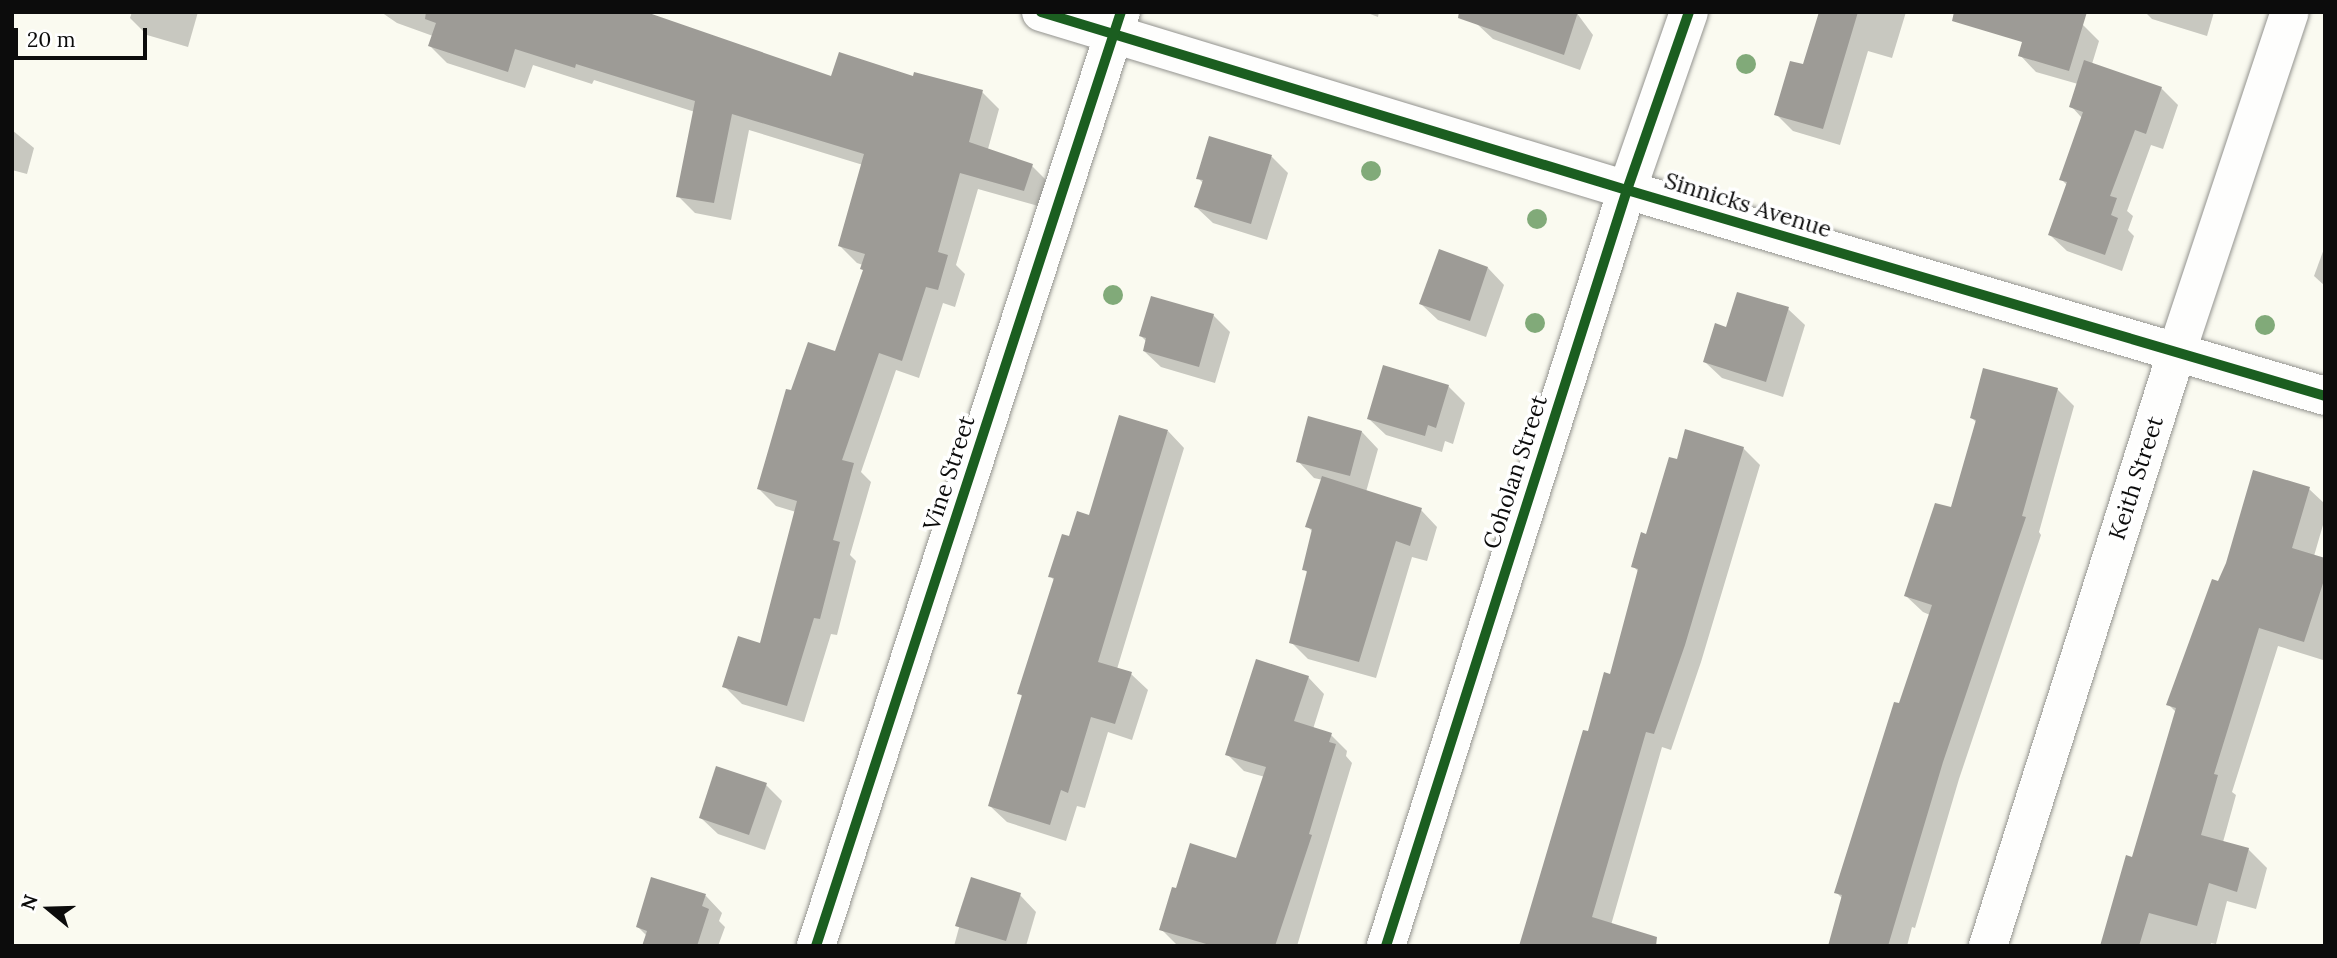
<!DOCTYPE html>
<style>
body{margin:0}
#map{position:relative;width:2337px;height:958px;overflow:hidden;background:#fafaf0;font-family:Lora,serif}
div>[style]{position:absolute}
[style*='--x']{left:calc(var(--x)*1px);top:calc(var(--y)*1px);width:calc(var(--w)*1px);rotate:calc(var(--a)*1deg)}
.shadow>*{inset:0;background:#0003}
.building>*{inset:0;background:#9d9b96}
.roads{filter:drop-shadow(0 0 2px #93938f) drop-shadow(0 0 2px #93938f)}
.minor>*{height:38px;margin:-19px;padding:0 19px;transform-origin:19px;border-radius:19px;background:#fefefd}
.tertiary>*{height:38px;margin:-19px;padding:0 19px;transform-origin:19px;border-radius:19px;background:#fefefd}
.cycleway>*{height:10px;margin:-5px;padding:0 5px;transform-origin:5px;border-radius:5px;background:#1b5e20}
.trees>*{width:20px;height:20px;margin:-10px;border-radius:50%;background:#81aa79}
span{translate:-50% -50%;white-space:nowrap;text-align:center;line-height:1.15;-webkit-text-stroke:7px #fff;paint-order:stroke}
.street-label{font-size:23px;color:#0c0c0c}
.frame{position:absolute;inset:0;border:14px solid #0c0c0c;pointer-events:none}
.north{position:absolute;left:14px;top:874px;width:70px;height:70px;-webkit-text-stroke:5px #fff;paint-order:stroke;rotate:289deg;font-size:19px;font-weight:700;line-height:28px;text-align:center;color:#0c0c0c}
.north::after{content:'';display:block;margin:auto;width:24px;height:32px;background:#0c0c0c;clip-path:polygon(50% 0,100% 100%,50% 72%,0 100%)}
.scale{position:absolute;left:14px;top:28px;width:133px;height:32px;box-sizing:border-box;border:4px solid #0c0c0c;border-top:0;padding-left:9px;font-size:21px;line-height:24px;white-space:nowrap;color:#0c0c0c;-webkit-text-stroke:5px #fff;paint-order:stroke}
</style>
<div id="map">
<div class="shadow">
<div style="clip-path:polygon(132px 12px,198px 12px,188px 47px,147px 35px,130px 18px)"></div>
<div style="clip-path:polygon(381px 12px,620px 12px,832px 78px,914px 78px,982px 92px,999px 109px,988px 149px,1032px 166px,1049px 183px,1042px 207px,978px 189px,956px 265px,965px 274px,955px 307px,943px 303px,919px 378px,896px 370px,861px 472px,871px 482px,850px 555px,856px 561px,837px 635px,831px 634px,804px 722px,742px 704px,724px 686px,762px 645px,796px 512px,776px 506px,759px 489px,792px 393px,836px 353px,865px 271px,863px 265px,857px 263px,840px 246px,863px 165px,749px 130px,731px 220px,695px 213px,678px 196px,695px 112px,594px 80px,592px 84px,533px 65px,525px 88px,447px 63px,430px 46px,433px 36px,397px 23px)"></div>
<div style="clip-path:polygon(1365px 12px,1379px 12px,1378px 17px)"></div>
<div style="clip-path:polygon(1576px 12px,1593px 35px,1580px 70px,1493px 39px,1476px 23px)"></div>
<div style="clip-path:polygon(1821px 12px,1906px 12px,1892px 58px,1868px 51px,1840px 145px,1793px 131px,1776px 114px,1804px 67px)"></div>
<div style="clip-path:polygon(2145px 12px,2214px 12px,2207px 36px,2152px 19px)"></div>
<div style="clip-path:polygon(2083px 25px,2099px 41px,2092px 64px,2161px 88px,2178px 105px,2163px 149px,2151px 145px,2127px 211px,2133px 216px,2128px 230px,2134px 236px,2122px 271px,2067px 251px,2050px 235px,2068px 186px,2061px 179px,2082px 118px,2071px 106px,2078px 84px,2036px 72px,2020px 55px)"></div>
<div style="clip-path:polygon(12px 130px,34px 148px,27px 174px,12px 170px)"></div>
<div style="clip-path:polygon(1210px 138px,1272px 157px,1288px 173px,1267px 240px,1213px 223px,1196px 207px,1204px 184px,1198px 178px)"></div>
<div style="clip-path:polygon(2325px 246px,2325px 286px,2314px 276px)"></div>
<div style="clip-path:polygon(1488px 268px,1504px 285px,1486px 337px,1438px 320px,1421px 304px)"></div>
<div style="clip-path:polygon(1788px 309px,1805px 325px,1783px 397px,1722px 378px,1705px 362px,1727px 329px)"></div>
<div style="clip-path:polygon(1213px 315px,1230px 332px,1215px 383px,1161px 367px,1144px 351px,1147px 342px,1141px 336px)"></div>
<div style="clip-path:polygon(1448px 386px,1465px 403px,1453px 444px,1445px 441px,1442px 452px,1386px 435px,1369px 419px)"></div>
<div style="clip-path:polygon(2057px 389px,2074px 406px,2039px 532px,2041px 535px,1959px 779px,1915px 928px,1912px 927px,1907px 946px,1830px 946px,1843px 899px,1836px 892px,1930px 615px,1923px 612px,1906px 596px,1952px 510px,1977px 423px,1972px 418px)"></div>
<div style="clip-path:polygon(1168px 431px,1184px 448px,1117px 669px,1131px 674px,1148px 690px,1132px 740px,1108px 732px,1085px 808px,1077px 806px,1066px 841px,1007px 822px,990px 806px,1023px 697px,1019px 693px,1055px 581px,1050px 576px,1071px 539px)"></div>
<div style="clip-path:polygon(1362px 432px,1378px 449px,1366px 492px,1421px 510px,1437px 527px,1427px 561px,1412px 557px,1376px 678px,1308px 659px,1291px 642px,1308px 573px,1304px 569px,1313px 532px,1307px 526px,1323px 480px,1314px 478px,1298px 461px)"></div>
<div style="clip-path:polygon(1743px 448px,1760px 465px,1701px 662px,1671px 750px,1662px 747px,1611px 925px,1520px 946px,1611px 676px,1639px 572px,1633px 566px,1678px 462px)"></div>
<div style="clip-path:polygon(2309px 489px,2325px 504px,2325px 518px,2314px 556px,2325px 560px,2325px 654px,2323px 660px,2278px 646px,2232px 792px,2236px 795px,2223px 842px,2248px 849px,2267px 868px,2256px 909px,2227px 901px,2216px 944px,2211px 943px,2210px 946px,2102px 946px,2133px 859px,2177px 713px,2168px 704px,2219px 583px)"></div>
<div style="clip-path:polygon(1308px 677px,1324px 694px,1313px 729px,1331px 735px,1347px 751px,1346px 756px,1352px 763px,1297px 946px,1178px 946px,1161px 929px,1237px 861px,1265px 777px,1244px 771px,1227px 754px)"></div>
<div style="clip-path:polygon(766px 785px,782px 801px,765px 850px,718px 834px,701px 818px)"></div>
<div style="clip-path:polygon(653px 879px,706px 896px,722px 913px,719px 921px,725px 927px,718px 946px,644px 946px,647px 936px,638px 927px)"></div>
<div style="clip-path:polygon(972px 880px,1020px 895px,1036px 912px,1026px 946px,954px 946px)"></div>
</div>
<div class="building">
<div style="clip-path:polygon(426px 12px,646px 12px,831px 76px,839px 52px,913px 76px,914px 72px,983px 90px,969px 142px,1033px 164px,1024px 191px,960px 173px,938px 252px,948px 255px,938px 290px,926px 287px,902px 361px,879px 353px,842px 460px,854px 463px,833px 540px,840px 542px,820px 619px,814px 618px,787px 706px,722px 687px,738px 636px,760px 643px,797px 501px,757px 489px,786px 389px,791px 390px,808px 342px,835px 351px,863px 270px,860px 269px,865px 254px,838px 246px,864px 154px,732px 114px,714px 203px,676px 197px,695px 101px,576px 64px,575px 68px,515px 49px,508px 72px,428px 46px,436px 23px,425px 19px)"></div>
<div style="clip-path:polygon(1459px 12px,1578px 12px,1564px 55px,1458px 18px)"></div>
<div style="clip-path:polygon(1819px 12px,1858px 12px,1823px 129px,1774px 115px,1790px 61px,1803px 64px)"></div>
<div style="clip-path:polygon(1954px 12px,2087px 12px,2069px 71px,2018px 56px,2022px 42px,1952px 21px)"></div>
<div style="clip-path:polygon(2084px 60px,2162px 87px,2146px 134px,2135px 130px,2110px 196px,2117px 198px,2111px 215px,2118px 218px,2105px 255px,2048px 235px,2067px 182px,2059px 180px,2083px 112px,2069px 107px)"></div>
<div style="clip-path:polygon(1209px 136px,1272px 155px,1251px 224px,1194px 207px,1203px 180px,1196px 179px)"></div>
<div style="clip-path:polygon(1439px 249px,1488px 267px,1470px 321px,1419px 304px)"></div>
<div style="clip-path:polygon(1737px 292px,1789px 307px,1766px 382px,1703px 362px,1715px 323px,1726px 327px)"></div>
<div style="clip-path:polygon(1151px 296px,1214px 314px,1199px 367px,1143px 351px,1146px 338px,1139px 336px)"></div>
<div style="clip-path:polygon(1383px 365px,1449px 385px,1436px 428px,1428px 425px,1425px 436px,1367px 419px)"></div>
<div style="clip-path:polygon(1983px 368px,2058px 388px,2022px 516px,2026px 517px,1943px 762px,1888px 946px,1828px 946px,1842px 895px,1834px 893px,1894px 702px,1899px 703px,1932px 605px,1904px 596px,1935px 503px,1951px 507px,1976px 420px,1970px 418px)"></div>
<div style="clip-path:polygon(1119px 415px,1168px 430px,1098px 662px,1132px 672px,1115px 724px,1091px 717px,1068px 793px,1061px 790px,1050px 825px,988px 806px,1022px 695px,1017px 694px,1054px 578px,1048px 577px,1062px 534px,1069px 536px,1077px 511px,1089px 515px)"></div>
<div style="clip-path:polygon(1308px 416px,1362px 431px,1350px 476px,1296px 462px)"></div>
<div style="clip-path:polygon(1685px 429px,1744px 447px,1685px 645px,1654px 734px,1646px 732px,1592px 917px,1657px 937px,1656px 946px,1519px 946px,1583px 730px,1588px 731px,1604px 672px,1610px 674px,1638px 569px,1631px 567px,1641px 532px,1646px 534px,1669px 457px,1677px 459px)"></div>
<div style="clip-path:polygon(2253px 470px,2310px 487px,2292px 548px,2325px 558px,2325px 577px,2304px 642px,2259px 628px,2214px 774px,2218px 775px,2201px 835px,2249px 848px,2237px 892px,2209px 883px,2197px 926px,2149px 913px,2139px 946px,2100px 946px,2126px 855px,2132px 857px,2176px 708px,2166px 705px,2212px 579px,2218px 581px,2226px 563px)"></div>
<div style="clip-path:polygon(1322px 476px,1422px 508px,1410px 546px,1396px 541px,1359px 662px,1289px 643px,1307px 571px,1302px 570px,1312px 529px,1305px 527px)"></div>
<div style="clip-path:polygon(1256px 659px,1309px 676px,1294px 721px,1332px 733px,1329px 742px,1336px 744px,1309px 834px,1312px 835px,1275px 946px,1213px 946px,1159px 930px,1172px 887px,1176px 888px,1190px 843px,1236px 858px,1266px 767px,1225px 755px)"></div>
<div style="clip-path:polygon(716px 766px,767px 783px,749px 835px,699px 818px)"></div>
<div style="clip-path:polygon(651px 877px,706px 894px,702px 906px,709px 909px,697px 946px,642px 946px,647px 931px,636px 927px)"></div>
<div style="clip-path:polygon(971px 877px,1021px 893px,1006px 941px,955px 926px)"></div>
</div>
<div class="roads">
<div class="minor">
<div style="--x:816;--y:946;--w:983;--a:-71.92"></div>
<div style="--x:1386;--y:946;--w:793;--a:-72.32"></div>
<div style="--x:1627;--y:190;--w:188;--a:-70.8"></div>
<div style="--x:1988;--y:946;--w:621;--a:-72.38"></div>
<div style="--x:2176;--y:354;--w:360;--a:-71.6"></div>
</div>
<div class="tertiary">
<div style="--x:1041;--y:12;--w:612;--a:16.9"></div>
<div style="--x:1627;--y:190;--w:728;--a:16.44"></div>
</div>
</div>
<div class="cycleway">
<div style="--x:1041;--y:12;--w:612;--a:16.9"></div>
<div style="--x:1627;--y:190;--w:728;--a:16.44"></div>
<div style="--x:816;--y:946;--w:983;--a:-71.92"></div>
<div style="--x:1386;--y:946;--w:793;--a:-72.32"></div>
<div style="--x:1627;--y:190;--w:188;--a:-70.8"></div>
</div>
<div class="trees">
<div style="left:1746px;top:64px"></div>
<div style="left:1371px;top:171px"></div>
<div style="left:1537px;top:219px"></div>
<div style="left:1113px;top:295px"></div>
<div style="left:1535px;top:323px"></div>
<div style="left:2265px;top:325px"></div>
</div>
<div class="street-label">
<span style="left:1748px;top:205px;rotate:17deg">Sinnicks Avenue</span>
<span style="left:1515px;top:472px;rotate:-72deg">Coholan Street</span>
<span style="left:949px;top:473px;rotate:-72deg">Vine Street</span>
<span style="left:2136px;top:478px;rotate:-72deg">Keith Street</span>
</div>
<div class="frame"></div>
<div class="north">N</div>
<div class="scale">20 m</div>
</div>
